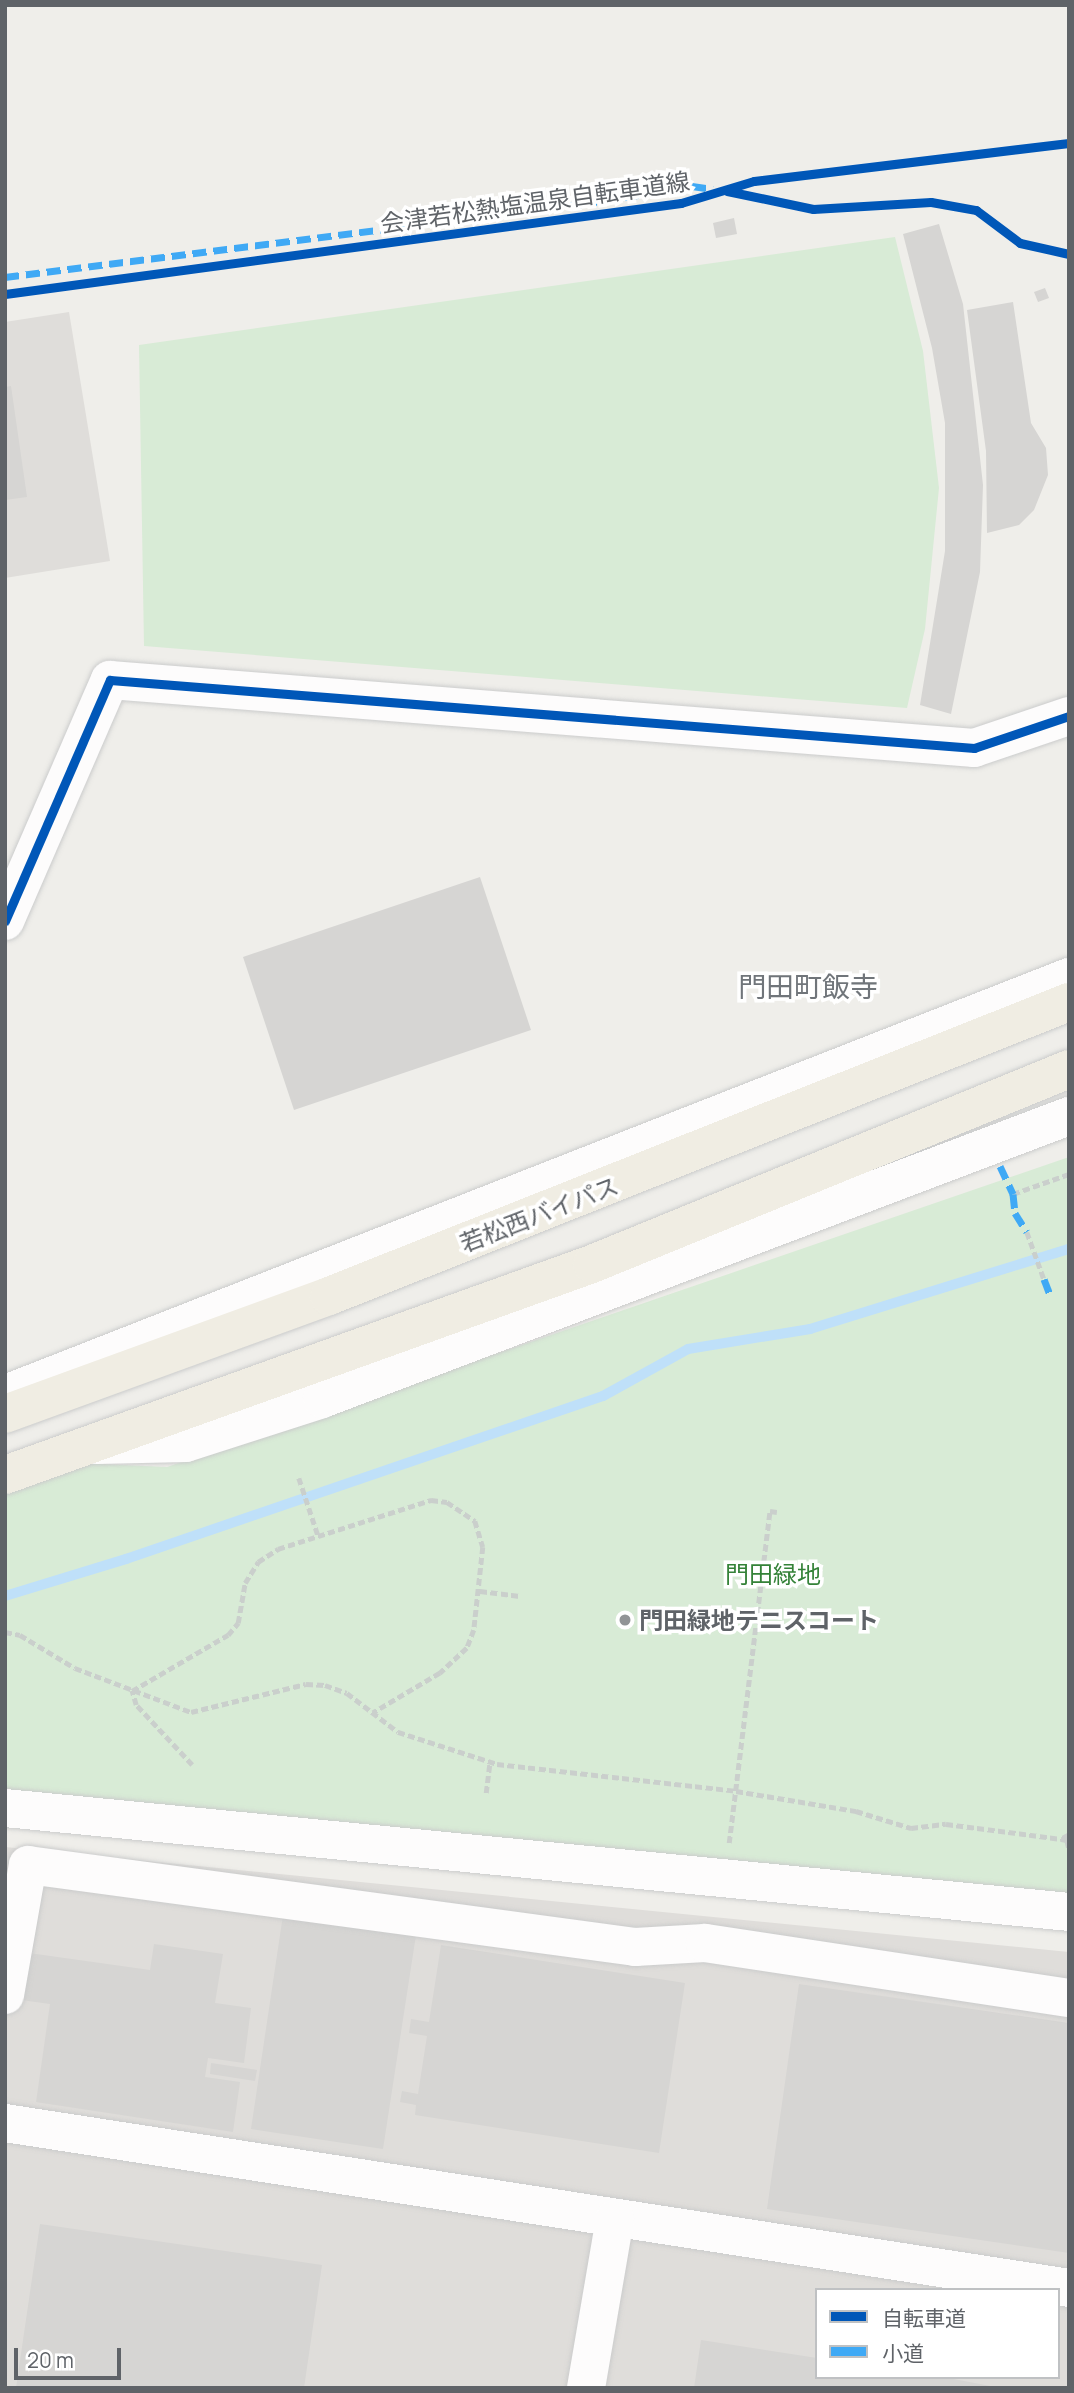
<!DOCTYPE html>
<meta charset="utf-8">
<style>
body{margin:0}
#map{position:relative;width:1074px;height:2393px;overflow:hidden;background:#efeeea;font-family:Manrope,"Noto Sans JP",sans-serif}
div>[style]{position:absolute}
[style*='--x']{left:calc(var(--x)*1px);top:calc(var(--y)*1px);width:calc(var(--w)*1px);rotate:calc(var(--a)*1deg)}
.industrial>*{inset:0;background:#dfddda}
.green>*{inset:0;background:#d8ebd6}
.stream>*{height:10px;margin:-5px;padding:0 5px;transform-origin:5px;border-radius:5px;background:#bfe0f9}
.building>*{inset:0;background:#d6d5d3}
.path>*{height:4.5px;margin-top:-2.25px;transform-origin:0;background:repeating-linear-gradient(90deg,#cacfcc 0 7px,transparent 0 10.5px)}
.roads{filter:drop-shadow(0 0 2px #cbcccc) drop-shadow(0 0 2px #cbcccc)}
.minor>*{height:38px;margin:-19px;padding:0 19px;transform-origin:19px;border-radius:19px;background:#fdfcfc}
.highway>*{height:38px;margin:-19px;padding:0 19px;transform-origin:19px;border-radius:19px;background:#f0ede3}
.quiet>*{height:7px;margin-top:-3.5px;transform-origin:0;background:repeating-linear-gradient(90deg,#3fa9f5 0 14px,transparent 0 21px)}
.cycleway>*{height:9px;margin:-4.5px;padding:0 4.5px;transform-origin:4.5px;border-radius:4.5px;background:#0057b8}
.dots>*{width:19px;height:19px;translate:-50% -50%;box-sizing:border-box;border:4px solid #fff;border-radius:50%}
span{translate:-50% -50%;white-space:nowrap;text-align:center;line-height:1.15;-webkit-text-stroke:7px #fff;paint-order:stroke}
.street-label{font-size:24px;color:#5f6368}
.park-label{font-size:24px;color:#348238}
.poi-label{font-size:24px;color:#5f6368;font-weight:700}
.left{translate:0 -50%;text-align:left}
.quarter-label{font-size:28px;color:#70757a}
.frame{position:absolute;inset:0;border:7px solid #5f6368;pointer-events:none}
.legend{position:absolute;left:815px;top:2288px;width:245px;height:91px;box-sizing:border-box;background:#fff;border:2px solid #bfc1c3;margin:0;padding:9px 12px;list-style:none;font-size:21px;color:#5f6368}
.legend li{display:flex;align-items:center;gap:14px;height:35px}
.legend b{width:35px;border:2px solid #bfc1c3}
.scale{position:absolute;left:14px;top:2348px;width:107px;height:32px;box-sizing:border-box;border:4px solid #5f6368;border-top:0;padding-left:9px;font-size:21px;line-height:24px;white-space:nowrap;color:#5f6368;-webkit-text-stroke:5px #fff;paint-order:stroke}
</style>
<div id="map">
<div class="industrial">
<div style="clip-path:polygon(69px 312px,110px 561px,5px 578px,5px 322px)"></div>
<div style="clip-path:polygon(evenodd,5px 1847px,1069px 1952px,1069px 2388px,5px 2388px,5px 1847px,817px 2290px,1058px 2290px,1058px 2377px,817px 2377px,817px 2290px)"></div>
</div>
<div class="green">
<div style="clip-path:polygon(895px 237px,923px 351px,939px 488px,925px 629px,907px 708px,144px 646px,139px 345px)"></div>
<div style="clip-path:polygon(1069px 1157px,1069px 1902px,5px 1800px,5px 1489px,78px 1463px,167px 1467px)"></div>
</div>
<div class="stream">
<div style="--x:5;--y:1596;--w:127;--a:-17"></div>
<div style="--x:126;--y:1559;--w:504;--a:-18.87"></div>
<div style="--x:603;--y:1396;--w:97;--a:-28.9"></div>
<div style="--x:688;--y:1349;--w:124;--a:-9.3"></div>
<div style="--x:810;--y:1329;--w:271;--a:-17.2"></div>
</div>
<div class="building">
<div style="clip-path:polygon(734px 218px,737px 234px,716px 238px,713px 223px)"></div>
<div style="clip-path:polygon(939px 224px,963px 304px,983px 485px,980px 572px,951px 714px,920px 705px,945px 551px,945px 423px,932px 348px,903px 234px)"></div>
<div style="clip-path:polygon(1045px 288px,1049px 298px,1038px 302px,1034px 292px)"></div>
<div style="clip-path:polygon(1013px 302px,1031px 423px,1046px 448px,1048px 475px,1034px 510px,1019px 525px,987px 533px,986px 451px,967px 310px)"></div>
<div style="clip-path:polygon(11px 386px,27px 497px,5px 500px,5px 387px)"></div>
<div style="clip-path:polygon(480px 877px,531px 1030px,294px 1110px,243px 957px)"></div>
<div style="clip-path:polygon(283px 1915px,416px 1935px,383px 2149px,251px 2129px)"></div>
<div style="clip-path:polygon(154px 1944px,223px 1954px,215px 2003px,251px 2008px,244px 2063px,208px 2058px,205px 2077px,240px 2082px,233px 2132px,36px 2102px,50px 2004px,21px 2000px,29px 1953px,150px 1970px)"></div>
<div style="clip-path:polygon(441px 1945px,685px 1983px,659px 2153px,415px 2115px,416px 2105px,400px 2102px,402px 2091px,418px 2094px,427px 2036px,409px 2033px,411px 2019px,429px 2022px)"></div>
<div style="clip-path:polygon(799px 1984px,1069px 2023px,1069px 2253px,767px 2209px)"></div>
<div style="clip-path:polygon(211px 2063px,257px 2070px,255px 2081px,210px 2074px)"></div>
<div style="clip-path:polygon(40px 2224px,322px 2265px,304px 2388px,16px 2388px)"></div>
<div style="clip-path:polygon(701px 2340px,817px 2358px,817px 2377px,943px 2377px,1001px 2388px,694px 2388px)"></div>
</div>
<div class="path">
<div style="--x:1013;--y:1194;--w:59;--a:-19.7"></div>
<div style="--x:1027;--y:1232;--w:50;--a:70.1"></div>
<div style="--x:299;--y:1478;--w:60;--a:71.6"></div>
<div style="--x:480;--y:1591;--w:40;--a:7.1"></div>
<div style="--x:5;--y:1632;--w:15;--a:11"></div>
<div style="--x:20;--y:1635;--w:64;--a:31"></div>
<div style="--x:75;--y:1668;--w:124;--a:20.8"></div>
<div style="--x:191;--y:1712;--w:118;--a:-13.7"></div>
<div style="--x:306;--y:1684;--w:19;--a:3"></div>
<div style="--x:325;--y:1685;--w:23;--a:20"></div>
<div style="--x:347;--y:1693;--w:64;--a:37.4"></div>
<div style="--x:398;--y:1732;--w:104;--a:17.9"></div>
<div style="--x:497;--y:1764;--w:241;--a:6.4"></div>
<div style="--x:736;--y:1791;--w:122;--a:9.5"></div>
<div style="--x:856;--y:1811;--w:58;--a:17.2"></div>
<div style="--x:911;--y:1828;--w:35;--a:-7"></div>
<div style="--x:946;--y:1824;--w:116;--a:7.4"></div>
<div style="--x:192;--y:1765;--w:82;--a:-133"></div>
<div style="--x:136;--y:1705;--w:15;--a:-106"></div>
<div style="--x:132;--y:1691;--w:111;--a:-30.3"></div>
<div style="--x:228;--y:1635;--w:16;--a:-50"></div>
<div style="--x:238;--y:1623;--w:41;--a:-80.1"></div>
<div style="--x:245;--y:1583;--w:25;--a:-58"></div>
<div style="--x:258;--y:1562;--w:24;--a:-33"></div>
<div style="--x:278;--y:1549;--w:161;--a:-17.8"></div>
<div style="--x:431;--y:1500;--w:16;--a:7"></div>
<div style="--x:447;--y:1502;--w:34;--a:34"></div>
<div style="--x:475;--y:1521;--w:27;--a:73"></div>
<div style="--x:483;--y:1547;--w:83;--a:96.2"></div>
<div style="--x:474;--y:1630;--w:19;--a:111"></div>
<div style="--x:467;--y:1648;--w:37;--a:137"></div>
<div style="--x:440;--y:1673;--w:78;--a:149.2"></div>
<div style="--x:486;--y:1793;--w:31;--a:-83"></div>
<div style="--x:1069;--y:1835;--w:9;--a:153"></div>
<div style="--x:1061;--y:1839;--w:6;--a:9"></div>
<div style="--x:1067;--y:1840;--w:9;--a:77"></div>
<div style="--x:729;--y:1843;--w:335;--a:-83"></div>
<div style="--x:770;--y:1511;--w:7;--a:8"></div>
</div>
<div class="roads">
<div class="minor">
<div style="--x:5;--y:921;--w:263;--a:-66.5"></div>
<div style="--x:110;--y:680;--w:867;--a:4.5"></div>
<div style="--x:974;--y:748;--w:100;--a:-18.6"></div>
<div style="--x:8;--y:1393;--w:1140;--a:-21.41"></div>
<div style="--x:97;--y:1445;--w:89;--a:-1.3"></div>
<div style="--x:186;--y:1443;--w:143;--a:-17.9"></div>
<div style="--x:322;--y:1399;--w:799;--a:-20.75"></div>
<div style="--x:5;--y:1808;--w:1069;--a:5.58"></div>
<div style="--x:5;--y:1995;--w:132;--a:-80"></div>
<div style="--x:28;--y:1865;--w:613;--a:7.69"></div>
<div style="--x:635;--y:1947;--w:70;--a:-3.3"></div>
<div style="--x:705;--y:1943;--w:368;--a:8.6"></div>
<div style="--x:5;--y:2123;--w:1077;--a:8.81"></div>
<div style="--x:586;--y:2388;--w:172;--a:-80.3"></div>
</div>
<div class="highway">
<div style="--x:5;--y:1414;--w:345;--a:-20"></div>
<div style="--x:329;--y:1296;--w:796;--a:-21.67"></div>
<div style="--x:5;--y:1475;--w:624;--a:-19.77"></div>
<div style="--x:592;--y:1264;--w:515;--a:-22.23"></div>
</div>
</div>
<div class="quiet">
<div style="--x:5;--y:277;--w:583;--a:-7.2"></div>
<div style="--x:583;--y:204;--w:110;--a:-9.4"></div>
<div style="--x:692;--y:186;--w:21;--a:8"></div>
<div style="--x:1000;--y:1166;--w:31;--a:65"></div>
<div style="--x:1013;--y:1194;--w:19;--a:84"></div>
<div style="--x:1015;--y:1213;--w:22;--a:58"></div>
<div style="--x:1044;--y:1279;--w:17;--a:69"></div>
</div>
<div class="cycleway">
<div style="--x:727;--y:191;--w:88;--a:11.8"></div>
<div style="--x:813;--y:209;--w:118;--a:-3.4"></div>
<div style="--x:931;--y:202;--w:46;--a:10.1"></div>
<div style="--x:976;--y:210;--w:55;--a:36.9"></div>
<div style="--x:1020;--y:243;--w:50;--a:12.7"></div>
<div style="--x:5;--y:294;--w:682;--a:-7.67"></div>
<div style="--x:681;--y:203;--w:76;--a:-16.8"></div>
<div style="--x:754;--y:181;--w:317;--a:-6.9"></div>
<div style="--x:5;--y:921;--w:263;--a:-66.5"></div>
<div style="--x:110;--y:680;--w:867;--a:4.5"></div>
<div style="--x:974;--y:748;--w:100;--a:-18.6"></div>
</div>
<div class="dots">
<div style="left:625px;top:1620px;background:#919496"></div>
</div>
<div class="street-label">
<span style="left:535px;top:202px;rotate:-8deg">会津若松熱塩温泉自転車道線</span>
<span style="left:539px;top:1214px;rotate:-21deg">若松西バイパス</span>
</div>
<div class="park-label">
<span style="left:773px;top:1574px">門田緑地</span>
</div>
<div class="poi-label">
<span class="left" style="left:639px;top:1620px">門田緑地テニスコート</span>
</div>
<div class="quarter-label">
<span style="left:808px;top:986px">門田町飯寺</span>
</div>
<div class="frame"></div>
<ul class="legend">
<li><b style="height:9px;background:#0057b8"></b>自転車道</li>
<li><b style="height:9px;background:#3fa9f5"></b>小道</li>
</ul>
<div class="scale">20 m</div>
</div>
